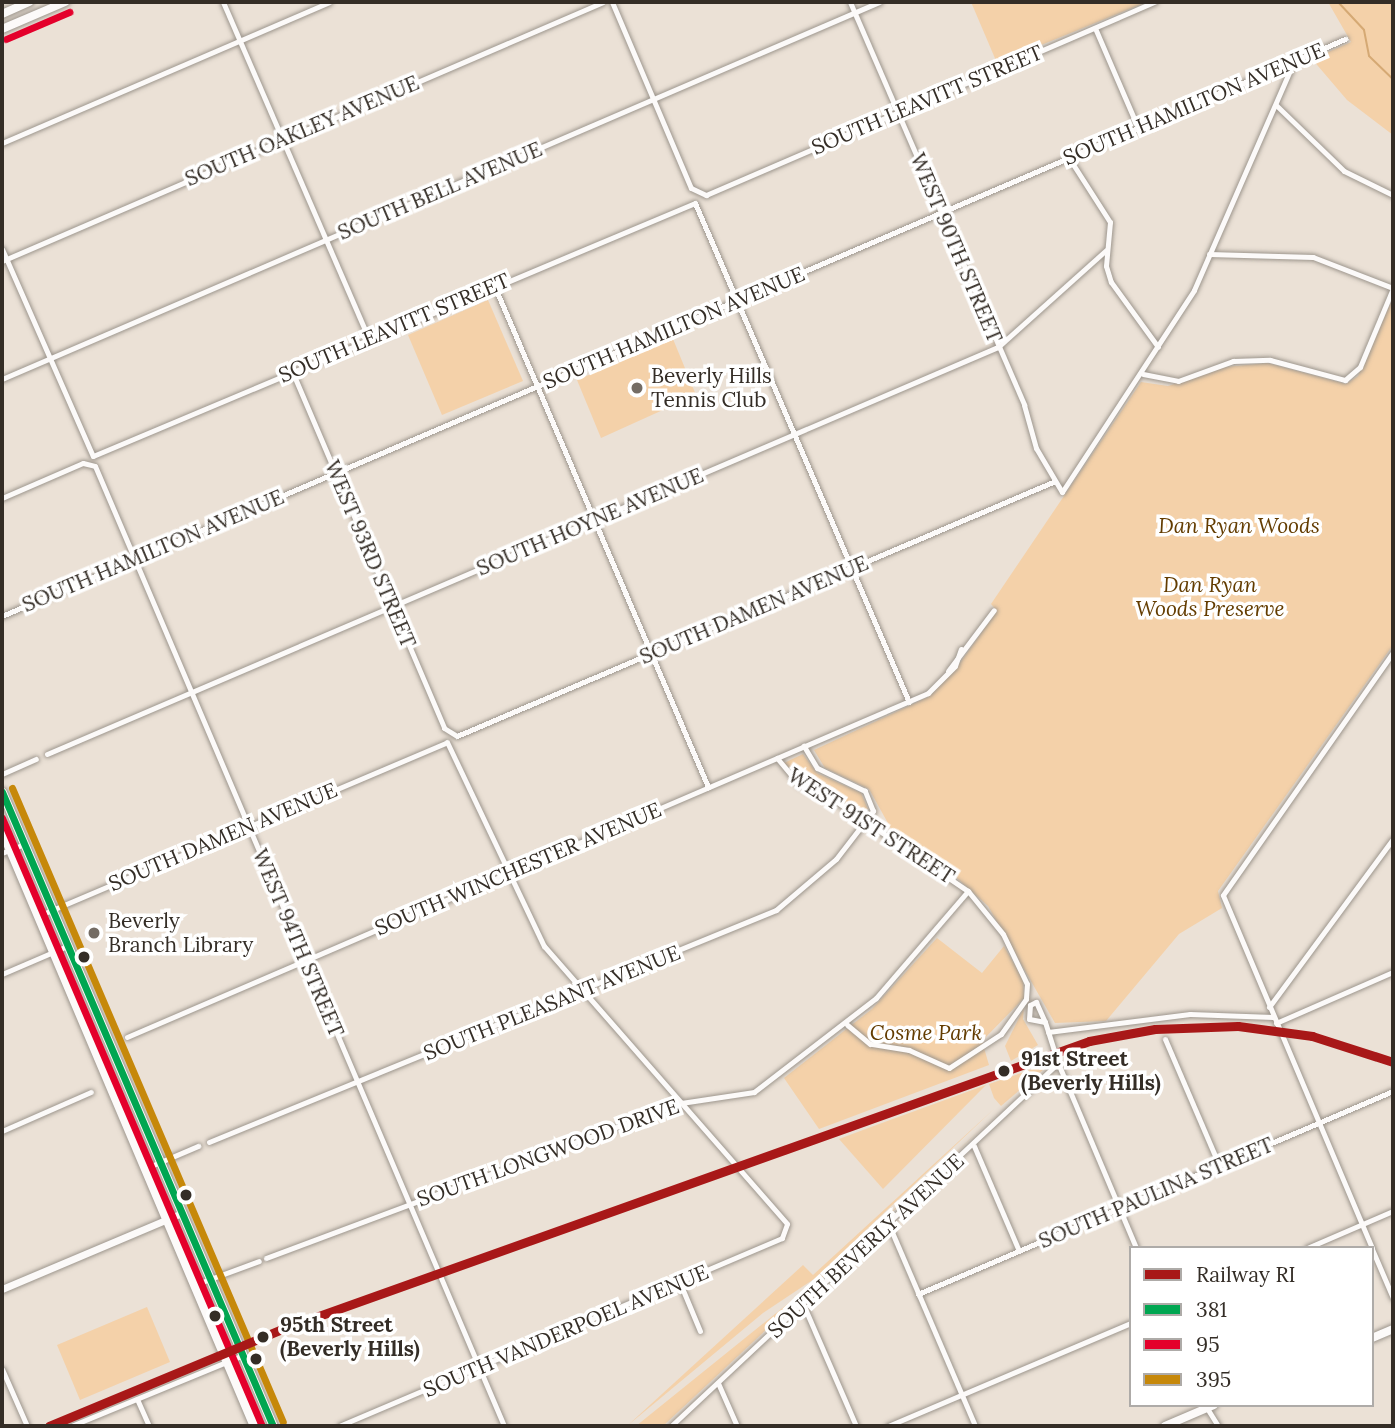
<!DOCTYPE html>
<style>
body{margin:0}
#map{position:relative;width:1395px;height:1428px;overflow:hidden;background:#ebe1d6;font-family:Lora,serif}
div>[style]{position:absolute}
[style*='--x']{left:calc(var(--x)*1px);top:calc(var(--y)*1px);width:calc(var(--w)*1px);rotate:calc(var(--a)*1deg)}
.green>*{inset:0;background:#f4d1a9}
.stream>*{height:2px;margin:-1px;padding:0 1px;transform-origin:1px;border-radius:1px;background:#d5a974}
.roads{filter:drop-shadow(0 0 2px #9d968d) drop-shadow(0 0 2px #9d968d)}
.minor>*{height:5px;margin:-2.5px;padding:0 2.5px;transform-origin:2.5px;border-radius:2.5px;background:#fcfaf9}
.tertiary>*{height:7px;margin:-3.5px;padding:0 3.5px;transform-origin:3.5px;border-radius:3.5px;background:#fcfaf9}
.secondary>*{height:8px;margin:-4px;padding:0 4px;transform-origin:4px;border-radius:4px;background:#fcfaf9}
.primary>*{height:9px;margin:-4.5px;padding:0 4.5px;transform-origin:4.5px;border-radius:4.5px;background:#fcfaf9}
.bus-1>*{height:7px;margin:-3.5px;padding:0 3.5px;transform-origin:3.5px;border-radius:3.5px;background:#00a651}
.bus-2>*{height:7px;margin:-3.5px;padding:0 3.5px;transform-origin:3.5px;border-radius:3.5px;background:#e4002b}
.bus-3>*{height:7px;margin:-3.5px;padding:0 3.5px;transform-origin:3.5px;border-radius:3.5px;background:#c6880a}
.rail-1>*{height:9px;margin:-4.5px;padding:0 4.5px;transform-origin:4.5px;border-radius:4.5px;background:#a81818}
.dots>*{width:19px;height:19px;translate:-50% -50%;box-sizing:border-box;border:4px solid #fff;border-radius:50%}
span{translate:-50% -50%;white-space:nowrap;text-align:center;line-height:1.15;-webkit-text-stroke:7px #fff;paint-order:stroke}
.street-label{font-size:21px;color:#342d26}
.poi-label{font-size:21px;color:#342d26}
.left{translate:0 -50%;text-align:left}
.park-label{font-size:21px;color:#633c00;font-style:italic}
.stop-label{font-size:21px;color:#342d26;font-weight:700}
.frame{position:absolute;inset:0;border:4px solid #342d26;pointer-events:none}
.legend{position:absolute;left:1129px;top:1246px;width:245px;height:161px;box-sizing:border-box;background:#fff;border:2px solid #aeaba8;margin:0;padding:9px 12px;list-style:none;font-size:21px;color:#342d26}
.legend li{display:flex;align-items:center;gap:14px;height:35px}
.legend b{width:35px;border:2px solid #aeaba8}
</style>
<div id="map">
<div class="green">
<div style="clip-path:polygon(971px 2px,1147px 2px,997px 63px)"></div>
<div style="clip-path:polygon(1328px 2px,1393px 2px,1393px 135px,1347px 100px,1312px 59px,1351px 42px)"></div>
<div style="clip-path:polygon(1393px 298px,1393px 645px,1218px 891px,1222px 908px,1179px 934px,1106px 1021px,1055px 1023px,988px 906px,939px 862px,894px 834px,869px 789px,825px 768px,814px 750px,928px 697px,957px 667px,997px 611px,991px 604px,1141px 382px,1168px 386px,1225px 367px,1267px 363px,1346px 384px,1358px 376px)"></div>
<div style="clip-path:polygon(488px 300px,523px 381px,442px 415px,408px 335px)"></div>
<div style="clip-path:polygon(673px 339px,696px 395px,601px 438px,577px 380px)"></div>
<div style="clip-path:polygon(803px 754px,817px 773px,861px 793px,868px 809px,860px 812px,811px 786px,784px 763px)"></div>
<div style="clip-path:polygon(937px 938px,982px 973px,1004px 946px,1023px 980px,1024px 998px,982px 1041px,989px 1065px,819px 1129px,784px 1078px,872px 1009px)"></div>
<div style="clip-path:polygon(1024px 1008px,1023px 1019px,1038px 1045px,1011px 1061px,1005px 1046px)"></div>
<div style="clip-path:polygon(1051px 1063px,1001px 1106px,994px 1098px,989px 1084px)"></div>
<div style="clip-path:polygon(986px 1085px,883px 1189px,839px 1139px,871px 1127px)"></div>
<div style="clip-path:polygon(995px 1108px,814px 1279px,763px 1313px,627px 1426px,803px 1265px,813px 1275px)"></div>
<div style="clip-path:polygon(997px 1114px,663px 1426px,636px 1426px,822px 1276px)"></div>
<div style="clip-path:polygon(147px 1307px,170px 1362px,80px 1400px,57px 1345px)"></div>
</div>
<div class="stream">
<div style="--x:1338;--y:2;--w:38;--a:47"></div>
<div style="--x:1364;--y:30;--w:26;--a:79"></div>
<div style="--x:1369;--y:56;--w:33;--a:44"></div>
</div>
<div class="roads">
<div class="minor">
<div style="--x:223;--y:2;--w:367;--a:66.6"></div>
<div style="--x:612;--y:2;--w:202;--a:67"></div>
<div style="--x:691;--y:188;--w:17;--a:25"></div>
<div style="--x:706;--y:195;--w:489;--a:-23.3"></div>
<div style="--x:850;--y:2;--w:439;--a:66.6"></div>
<div style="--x:1024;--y:405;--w:45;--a:74.4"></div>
<div style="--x:1036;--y:448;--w:51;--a:59.4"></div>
<div style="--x:1062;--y:492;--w:241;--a:-56.8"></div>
<div style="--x:1194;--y:290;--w:250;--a:-66.4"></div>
<div style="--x:1095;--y:28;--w:109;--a:66.7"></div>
<div style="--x:1277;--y:106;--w:93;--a:44.1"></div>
<div style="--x:1344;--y:171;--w:55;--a:26.1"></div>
<div style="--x:2;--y:143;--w:356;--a:-23.3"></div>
<div style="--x:1069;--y:158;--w:76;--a:57.4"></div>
<div style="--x:1110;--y:222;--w:44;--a:95.2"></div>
<div style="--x:1106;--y:266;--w:17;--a:73"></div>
<div style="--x:1111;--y:282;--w:80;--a:54.1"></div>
<div style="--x:2;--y:249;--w:226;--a:66.3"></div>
<div style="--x:93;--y:456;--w:653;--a:-22.8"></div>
<div style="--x:695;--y:203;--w:543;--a:66.79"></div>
<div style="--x:1209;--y:254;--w:104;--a:1.7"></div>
<div style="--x:1313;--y:257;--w:86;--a:21.2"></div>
<div style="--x:2;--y:261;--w:654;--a:-23.31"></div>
<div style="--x:494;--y:285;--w:546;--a:66.91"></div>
<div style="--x:292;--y:371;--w:388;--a:66.9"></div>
<div style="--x:444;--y:728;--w:15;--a:32"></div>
<div style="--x:457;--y:736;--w:650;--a:-23.09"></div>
<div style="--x:1143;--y:374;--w:36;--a:11"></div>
<div style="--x:1178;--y:381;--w:59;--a:-20"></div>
<div style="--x:1233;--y:361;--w:37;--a:-2"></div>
<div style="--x:1270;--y:360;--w:78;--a:14.9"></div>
<div style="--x:1345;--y:380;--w:20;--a:-41"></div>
<div style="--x:1360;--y:367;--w:86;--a:-67.3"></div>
<div style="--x:2;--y:379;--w:955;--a:-23.26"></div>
<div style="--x:2;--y:498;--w:88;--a:-23.4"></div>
<div style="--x:83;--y:463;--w:12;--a:14"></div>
<div style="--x:95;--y:466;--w:1043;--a:66.92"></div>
<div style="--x:2;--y:616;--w:1462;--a:-23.25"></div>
<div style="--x:948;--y:671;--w:76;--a:-53"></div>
<div style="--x:47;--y:754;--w:1034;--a:-23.17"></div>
<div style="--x:998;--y:347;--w:145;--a:-41.9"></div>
<div style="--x:777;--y:758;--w:34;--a:50"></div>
<div style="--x:799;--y:784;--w:38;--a:25"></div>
<div style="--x:834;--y:800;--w:162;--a:34.2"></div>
<div style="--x:968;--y:891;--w:55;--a:50.9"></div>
<div style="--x:1003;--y:934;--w:55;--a:64.4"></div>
<div style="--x:1027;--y:984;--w:15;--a:94"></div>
<div style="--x:1026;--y:999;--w:43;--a:125.5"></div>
<div style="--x:1001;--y:1034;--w:62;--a:146.8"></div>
<div style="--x:949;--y:1068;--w:44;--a:-155.8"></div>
<div style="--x:909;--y:1050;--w:39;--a:-171"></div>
<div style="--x:870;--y:1044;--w:30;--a:-140"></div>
<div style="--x:2;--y:774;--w:37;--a:-24"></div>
<div style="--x:2;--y:853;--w:24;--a:-22"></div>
<div style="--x:38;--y:916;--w:444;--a:-23"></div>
<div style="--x:447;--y:742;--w:226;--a:64.6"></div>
<div style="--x:544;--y:946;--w:369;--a:48.8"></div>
<div style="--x:787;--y:1224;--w:15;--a:110"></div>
<div style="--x:782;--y:1238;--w:480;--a:157"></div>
<div style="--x:2;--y:974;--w:71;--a:-23.3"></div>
<div style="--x:1269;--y:1007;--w:209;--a:-53.6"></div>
<div style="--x:1045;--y:1022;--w:16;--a:-169"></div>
<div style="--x:1029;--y:1019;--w:14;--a:-86"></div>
<div style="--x:1030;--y:1005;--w:7;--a:-27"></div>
<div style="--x:1036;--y:1002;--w:22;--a:66"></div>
<div style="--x:1045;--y:1022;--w:43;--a:72.4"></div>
<div style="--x:1058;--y:1063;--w:201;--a:67.1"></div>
<div style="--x:1276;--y:1023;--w:128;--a:-23.6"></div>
<div style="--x:1048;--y:1032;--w:143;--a:-7.2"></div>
<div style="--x:1190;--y:1014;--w:83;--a:2.1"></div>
<div style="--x:127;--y:1037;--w:872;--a:-23.24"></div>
<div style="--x:928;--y:693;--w:38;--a:-45"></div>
<div style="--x:955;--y:666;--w:18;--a:-71"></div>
<div style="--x:1165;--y:1039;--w:137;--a:66.8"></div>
<div style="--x:2;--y:1131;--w:97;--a:-23.7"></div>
<div style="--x:209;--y:1142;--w:613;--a:-22.25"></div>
<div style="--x:776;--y:910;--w:79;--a:-40.4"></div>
<div style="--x:836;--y:859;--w:61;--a:-52.4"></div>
<div style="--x:873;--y:811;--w:22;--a:-112"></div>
<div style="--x:865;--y:791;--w:53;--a:-154.4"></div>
<div style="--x:817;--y:768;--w:26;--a:-121"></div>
<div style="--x:974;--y:1146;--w:114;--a:66.8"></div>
<div style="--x:144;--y:1169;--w:59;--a:-23.1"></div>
<div style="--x:889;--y:1225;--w:219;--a:66.8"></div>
<div style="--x:1307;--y:1248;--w:94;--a:-23.3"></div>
<div style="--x:1372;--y:1248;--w:383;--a:-112.9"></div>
<div style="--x:1223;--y:895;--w:297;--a:-55"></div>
<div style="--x:1372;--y:1249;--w:53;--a:66.8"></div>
<div style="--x:266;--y:1258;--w:443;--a:-20.5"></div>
<div style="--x:681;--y:1103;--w:74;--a:-8.6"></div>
<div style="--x:754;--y:1092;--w:154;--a:-37.6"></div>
<div style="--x:876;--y:998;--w:141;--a:-49.3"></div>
<div style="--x:680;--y:1283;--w:52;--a:67.4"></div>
<div style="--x:194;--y:1285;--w:69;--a:-20.3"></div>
<div style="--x:918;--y:1294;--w:517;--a:-23.14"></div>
<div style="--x:803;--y:1304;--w:133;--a:66.5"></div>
<div style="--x:2;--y:1369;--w:62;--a:66.3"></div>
<div style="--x:718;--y:1383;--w:47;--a:66.2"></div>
<div style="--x:137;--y:1399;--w:30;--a:66"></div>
<div style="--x:1205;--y:1405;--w:25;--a:58"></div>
<div style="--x:71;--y:1426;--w:186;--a:-22.4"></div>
<div style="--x:671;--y:1426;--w:531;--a:-43.17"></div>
<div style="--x:888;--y:1426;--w:264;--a:-23"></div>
</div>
<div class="tertiary">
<div style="--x:2;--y:1289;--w:195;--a:-22.9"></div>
</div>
<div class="secondary">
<div style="--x:2;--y:14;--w:30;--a:-24"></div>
<div style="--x:2;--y:29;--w:69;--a:-23.2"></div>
<div style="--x:1372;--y:1338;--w:23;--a:-23"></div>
<div style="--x:1165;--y:1426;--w:53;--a:-23.2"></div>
</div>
<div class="primary">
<div style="--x:2;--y:792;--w:689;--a:66.86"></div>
<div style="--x:2;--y:831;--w:646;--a:67.05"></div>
</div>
</div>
<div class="bus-1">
<div style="--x:2;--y:792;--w:689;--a:66.86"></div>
</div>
<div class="bus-2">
<div style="--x:6;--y:39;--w:69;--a:-23.2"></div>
<div style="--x:2;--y:818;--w:661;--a:66.85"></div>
</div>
<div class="bus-3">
<div style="--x:12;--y:788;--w:689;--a:66.86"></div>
</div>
<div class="rail-1">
<div style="--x:49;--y:1426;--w:256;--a:-22.6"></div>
<div style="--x:285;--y:1328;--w:854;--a:-19.64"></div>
<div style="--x:1089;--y:1041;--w:67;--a:-10.3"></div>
<div style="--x:1155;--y:1029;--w:83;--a:-2.1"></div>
<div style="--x:1238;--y:1026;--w:75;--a:7.7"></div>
<div style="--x:1312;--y:1036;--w:85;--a:17.8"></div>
</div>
<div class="dots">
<div style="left:637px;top:388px;background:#746c64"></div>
<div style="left:94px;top:933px;background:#746c64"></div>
<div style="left:84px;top:957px;background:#342d26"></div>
<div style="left:1004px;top:1071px;background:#342d26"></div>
<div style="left:186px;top:1195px;background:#342d26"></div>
<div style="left:215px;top:1316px;background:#342d26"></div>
<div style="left:263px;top:1337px;background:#342d26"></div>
<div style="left:256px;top:1359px;background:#342d26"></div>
</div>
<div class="street-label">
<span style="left:927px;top:100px;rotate:-23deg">SOUTH LEAVITT STREET</span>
<span style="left:1194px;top:104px;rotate:-23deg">SOUTH HAMILTON AVENUE</span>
<span style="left:302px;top:131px;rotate:-23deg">SOUTH OAKLEY AVENUE</span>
<span style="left:440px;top:191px;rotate:-23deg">SOUTH BELL AVENUE</span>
<span style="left:956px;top:248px;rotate:67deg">WEST 90TH STREET</span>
<span style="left:394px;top:328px;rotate:-23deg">SOUTH LEAVITT STREET</span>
<span style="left:674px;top:328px;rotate:-23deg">SOUTH HAMILTON AVENUE</span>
<span style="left:590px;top:522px;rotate:-23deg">SOUTH HOYNE AVENUE</span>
<span style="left:153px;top:551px;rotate:-23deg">SOUTH HAMILTON AVENUE</span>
<span style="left:370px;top:554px;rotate:67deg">WEST 93RD STREET</span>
<span style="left:754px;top:610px;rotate:-23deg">SOUTH DAMEN AVENUE</span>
<span style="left:871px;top:826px;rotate:33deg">WEST 91ST STREET</span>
<span style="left:223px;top:837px;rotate:-23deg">SOUTH DAMEN AVENUE</span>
<span style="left:518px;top:869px;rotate:-23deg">SOUTH WINCHESTER AVENUE</span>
<span style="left:298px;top:943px;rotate:67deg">WEST 94TH STREET</span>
<span style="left:552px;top:1003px;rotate:-22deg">SOUTH PLEASANT AVENUE</span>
<span style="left:548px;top:1153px;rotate:-20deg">SOUTH LONGWOOD DRIVE</span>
<span style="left:1156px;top:1193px;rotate:-23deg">SOUTH PAULINA STREET</span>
<span style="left:866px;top:1246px;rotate:-43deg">SOUTH BEVERLY AVENUE</span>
<span style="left:566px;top:1331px;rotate:-23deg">SOUTH VANDERPOEL AVENUE</span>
</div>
<div class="poi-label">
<span class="left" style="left:651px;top:388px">Beverly Hills<br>Tennis Club</span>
<span class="left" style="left:108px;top:933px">Beverly<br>Branch Library</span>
</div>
<div class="park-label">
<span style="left:1239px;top:526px">Dan Ryan Woods</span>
<span style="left:1210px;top:597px">Dan Ryan<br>Woods Preserve</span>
<span style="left:926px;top:1033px">Cosme Park</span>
</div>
<div class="stop-label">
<span class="left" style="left:1021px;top:1071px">91st Street<br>(Beverly Hills)</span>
<span class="left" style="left:280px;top:1337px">95th Street<br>(Beverly Hills)</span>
</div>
<div class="frame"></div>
<ul class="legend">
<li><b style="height:9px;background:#a81818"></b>Railway RI</li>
<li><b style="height:9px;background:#00a651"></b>381</li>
<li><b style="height:9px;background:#e4002b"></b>95</li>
<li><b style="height:9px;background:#c6880a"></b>395</li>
</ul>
</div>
